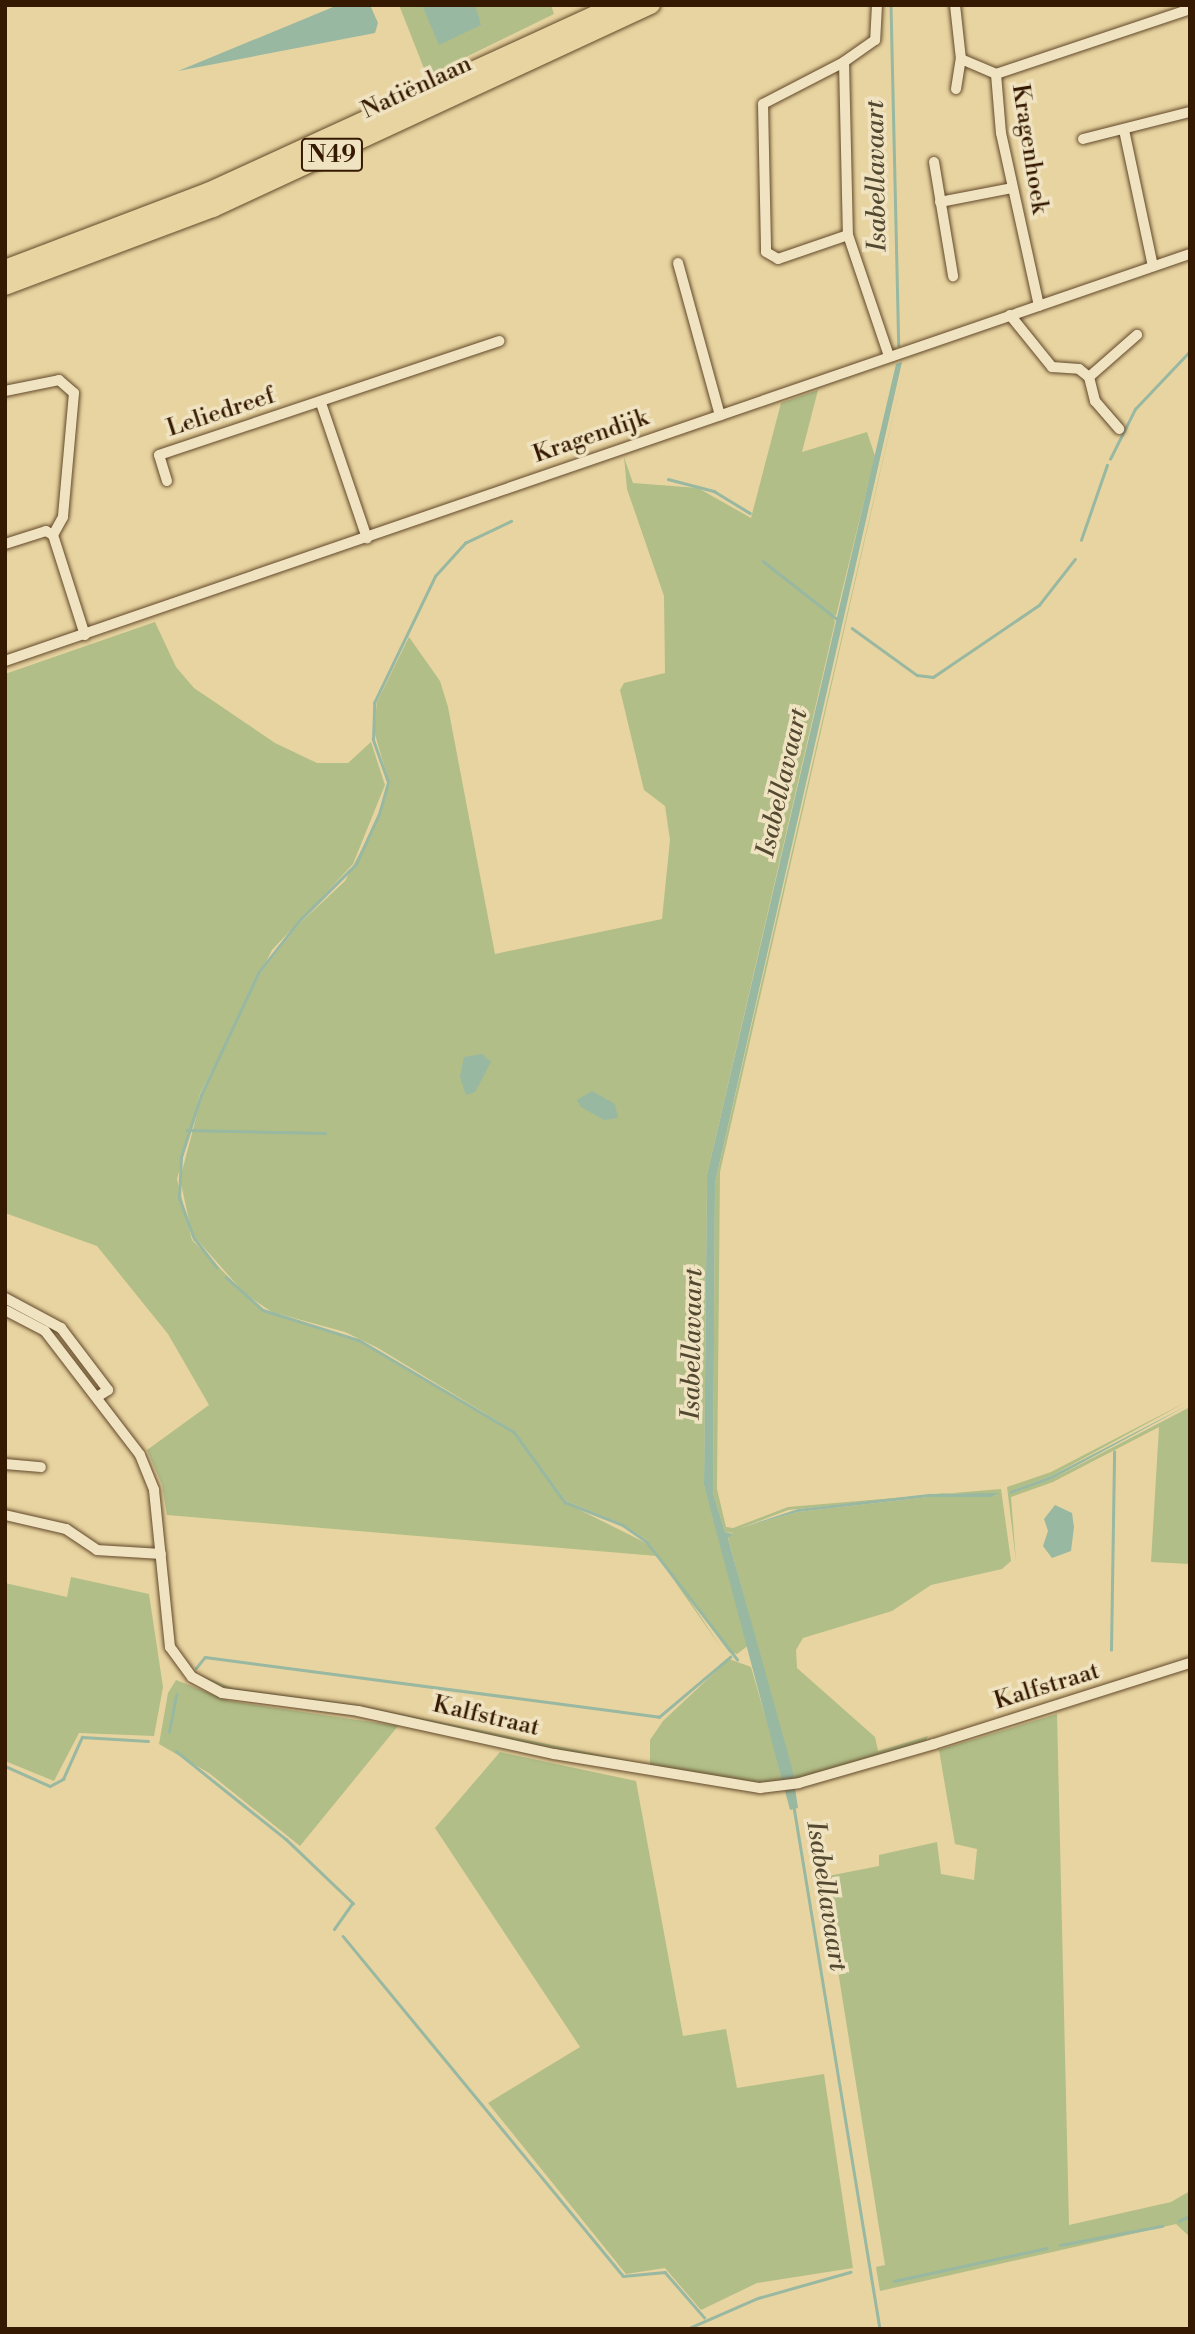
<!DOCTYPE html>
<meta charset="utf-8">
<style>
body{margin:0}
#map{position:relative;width:1195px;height:2334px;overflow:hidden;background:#e8d4a1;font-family:"Libre Bodoni",serif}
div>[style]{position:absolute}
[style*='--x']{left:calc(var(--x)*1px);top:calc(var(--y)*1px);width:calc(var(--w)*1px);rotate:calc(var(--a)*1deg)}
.green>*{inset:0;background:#b1be88}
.water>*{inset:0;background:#98b8a1}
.stream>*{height:2.5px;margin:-1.25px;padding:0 1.25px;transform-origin:1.25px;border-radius:1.25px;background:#98b8a1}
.roads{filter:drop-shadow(0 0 2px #624829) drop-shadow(0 0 2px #624829)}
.street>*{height:10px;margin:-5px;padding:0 5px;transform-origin:5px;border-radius:5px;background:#f0e3c2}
.primary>*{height:18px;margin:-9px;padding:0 9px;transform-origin:9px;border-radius:9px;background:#e8d4a1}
span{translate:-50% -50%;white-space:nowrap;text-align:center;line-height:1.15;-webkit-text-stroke:7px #f0e3c2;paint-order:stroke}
.shield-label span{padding:2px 5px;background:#f0e3c2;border:2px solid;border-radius:5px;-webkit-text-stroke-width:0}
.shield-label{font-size:23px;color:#351a01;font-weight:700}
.street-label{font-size:24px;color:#351a01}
.water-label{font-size:26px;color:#534931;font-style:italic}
.frame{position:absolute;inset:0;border:7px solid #351a01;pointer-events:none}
</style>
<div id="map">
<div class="green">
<div style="clip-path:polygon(399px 5px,551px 5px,554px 14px,427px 76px)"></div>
<div style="clip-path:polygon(evenodd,906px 360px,720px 1172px,717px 1489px,726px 1527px,733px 1528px,788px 1507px,1001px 1489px,1011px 1561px,1002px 1569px,931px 1585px,892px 1611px,803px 1638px,796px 1650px,797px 1668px,875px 1737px,878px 1751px,928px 1736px,925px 1742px,798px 1779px,793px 1779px,728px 1537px,733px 1533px,725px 1532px,713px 1493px,715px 1183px,906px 360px,946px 1493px,999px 1496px,929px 1497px,798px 1512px,741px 1528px,788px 1510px,946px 1493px)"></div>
<div style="clip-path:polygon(818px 390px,802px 452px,867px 432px,875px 456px,836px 616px,832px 614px,835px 622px,707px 1175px,704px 1485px,749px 1645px,737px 1654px,729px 1652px,648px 1541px,623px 1524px,566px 1501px,514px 1431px,378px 1348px,345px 1332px,272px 1312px,245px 1294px,192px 1234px,180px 1179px,202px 1095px,260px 974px,299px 924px,345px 881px,380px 815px,389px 782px,374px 731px,377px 702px,409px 637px,440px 681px,448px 707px,495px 954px,662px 919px,670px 840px,665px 806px,644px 790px,620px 690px,624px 683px,665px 673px,664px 596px,627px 489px,624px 457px,633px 483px,698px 488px,751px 518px,781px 403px)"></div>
<div style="clip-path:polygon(155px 622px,176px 667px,194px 688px,275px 743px,317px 763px,348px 763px,371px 742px,385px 785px,353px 864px,272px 950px,200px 1094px,177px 1179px,192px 1240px,262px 1311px,358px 1341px,513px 1433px,564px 1502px,646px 1543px,657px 1554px,679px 1584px,722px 1649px,657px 1556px,167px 1515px,162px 1485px,147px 1450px,209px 1405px,168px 1334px,97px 1246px,5px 1213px,5px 674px)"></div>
<div style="clip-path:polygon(1190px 1400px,1051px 1476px,1010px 1491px,1052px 1479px,1190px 1407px,1190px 1564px,1151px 1562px,1159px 1427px,1053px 1482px,1011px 1497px,1016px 1561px,1007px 1487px,1051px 1472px)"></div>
<div style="clip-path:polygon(71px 1577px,149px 1594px,163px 1687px,154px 1736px,79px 1733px,54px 1781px,5px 1761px,5px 1583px,67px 1597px)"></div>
<div style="clip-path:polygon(729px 1659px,751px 1667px,784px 1781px,741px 1783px,222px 1689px,200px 1675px,233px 1688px,357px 1705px,650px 1765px,650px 1740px,663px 1721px)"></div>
<div style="clip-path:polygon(176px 1680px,229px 1701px,398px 1726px,300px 1846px,209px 1773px,159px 1744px,168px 1693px)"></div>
<div style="clip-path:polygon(1057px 1714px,1069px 2225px,1171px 2202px,1190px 2191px,1190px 2237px,1176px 2224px,880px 2291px,876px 2267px,885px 2265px,823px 1877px,879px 1866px,879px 1855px,937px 1842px,941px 1874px,974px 1880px,977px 1849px,955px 1844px,939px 1750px)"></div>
<div style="clip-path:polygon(500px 1752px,636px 1781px,683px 2036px,726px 2029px,737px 2088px,824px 2074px,853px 2268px,757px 2283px,701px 2310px,665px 2268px,626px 2274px,488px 2103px,580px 2047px,435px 1828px)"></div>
</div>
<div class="water">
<div style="clip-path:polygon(338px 5px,370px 5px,378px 23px,375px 33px,178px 71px)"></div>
<div style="clip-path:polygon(422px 5px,475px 5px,481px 25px,439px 45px)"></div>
<div style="clip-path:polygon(902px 362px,715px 1183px,713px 1493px,725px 1532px,733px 1534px,728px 1538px,792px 1768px,798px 1808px,790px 1810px,704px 1485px,707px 1175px,896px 364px)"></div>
<div style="clip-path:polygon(482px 1054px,491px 1062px,475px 1092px,466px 1095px,460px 1077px,464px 1057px)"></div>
<div style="clip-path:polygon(592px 1091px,615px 1104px,618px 1118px,604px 1120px,581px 1107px,577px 1100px)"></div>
<div style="clip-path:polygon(1190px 1404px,1052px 1479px,1010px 1494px,1010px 1491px,1051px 1476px)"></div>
<div style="clip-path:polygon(999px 1493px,992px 1497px,929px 1497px,798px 1512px,741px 1528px,798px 1509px,929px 1494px)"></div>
<div style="clip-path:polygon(1055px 1505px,1072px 1513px,1074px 1527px,1071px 1551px,1052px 1558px,1043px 1546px,1048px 1531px,1044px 1519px)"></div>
</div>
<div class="stream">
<div style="--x:891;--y:5;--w:340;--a:88.7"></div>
<div style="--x:1110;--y:459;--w:56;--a:-63.4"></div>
<div style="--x:1135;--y:409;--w:80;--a:-46.5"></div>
<div style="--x:668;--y:479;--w:48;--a:14.6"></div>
<div style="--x:714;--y:491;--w:42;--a:31.4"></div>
<div style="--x:1081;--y:540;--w:79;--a:-70.9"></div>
<div style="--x:763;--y:561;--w:94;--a:38.1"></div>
<div style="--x:852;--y:628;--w:80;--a:35.9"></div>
<div style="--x:917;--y:675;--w:16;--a:7"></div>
<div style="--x:933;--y:677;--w:128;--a:-34.2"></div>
<div style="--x:1039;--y:605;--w:58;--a:-52"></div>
<div style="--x:187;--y:1130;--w:138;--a:1.2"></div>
<div style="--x:217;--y:1268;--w:37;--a:-128"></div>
<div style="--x:194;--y:1239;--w:44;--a:-110.1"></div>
<div style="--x:179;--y:1198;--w:41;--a:-87.2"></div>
<div style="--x:181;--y:1157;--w:65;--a:-72.1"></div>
<div style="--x:201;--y:1095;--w:136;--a:-64.8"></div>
<div style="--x:259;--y:972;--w:63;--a:-52"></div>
<div style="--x:298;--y:922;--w:82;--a:-45"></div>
<div style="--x:356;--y:864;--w:55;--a:-65.3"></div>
<div style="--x:379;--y:814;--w:33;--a:-74"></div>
<div style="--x:388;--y:782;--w:45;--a:-109.7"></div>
<div style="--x:373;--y:740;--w:37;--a:-88"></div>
<div style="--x:374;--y:703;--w:141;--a:-64.3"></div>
<div style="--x:435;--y:576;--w:45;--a:-47.7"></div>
<div style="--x:465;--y:543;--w:51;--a:-25.6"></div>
<div style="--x:226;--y:1277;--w:50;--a:41.7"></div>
<div style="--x:263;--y:1310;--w:101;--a:17.4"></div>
<div style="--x:359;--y:1340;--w:180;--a:30.7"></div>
<div style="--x:514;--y:1432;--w:87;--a:53.9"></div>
<div style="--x:565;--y:1502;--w:62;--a:21.6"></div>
<div style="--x:623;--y:1525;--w:29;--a:35"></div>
<div style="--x:647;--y:1542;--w:148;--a:52.4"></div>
<div style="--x:1111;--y:1650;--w:198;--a:-89.1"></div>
<div style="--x:196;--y:1668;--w:14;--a:-51"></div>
<div style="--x:205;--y:1657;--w:458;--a:7.5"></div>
<div style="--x:659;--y:1717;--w:93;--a:-40.2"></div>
<div style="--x:169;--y:1732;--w:38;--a:-79"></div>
<div style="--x:176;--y:1751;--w:141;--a:38.7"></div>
<div style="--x:286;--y:1839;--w:93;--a:43.7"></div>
<div style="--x:353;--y:1903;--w:32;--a:125"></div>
<div style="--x:5;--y:1766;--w:49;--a:24"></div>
<div style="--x:50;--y:1786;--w:15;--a:-28"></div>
<div style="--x:63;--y:1779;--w:46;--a:-65.7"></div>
<div style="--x:82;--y:1737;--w:66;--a:3.5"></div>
<div style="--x:794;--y:1807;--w:529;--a:80.64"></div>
<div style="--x:343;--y:1936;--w:440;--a:50.5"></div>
<div style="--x:623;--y:2276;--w:42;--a:-5.4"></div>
<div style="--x:665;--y:2272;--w:60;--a:49.1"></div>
<div style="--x:1179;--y:2221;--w:12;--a:-24"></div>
<div style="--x:1060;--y:2245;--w:104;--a:-10.6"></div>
<div style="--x:894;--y:2281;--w:156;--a:-12.2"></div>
<div style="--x:687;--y:2329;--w:77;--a:-23.6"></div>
<div style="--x:758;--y:2298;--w:96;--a:-15.8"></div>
</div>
<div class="roads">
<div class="street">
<div style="--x:877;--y:5;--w:35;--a:93"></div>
<div style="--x:875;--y:40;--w:38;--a:145"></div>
<div style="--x:844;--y:62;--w:173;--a:88.7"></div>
<div style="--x:848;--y:235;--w:128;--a:71.3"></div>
<div style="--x:955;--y:5;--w:54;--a:83.7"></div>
<div style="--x:961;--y:59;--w:38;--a:23"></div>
<div style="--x:844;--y:62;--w:91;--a:152.6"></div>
<div style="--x:763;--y:104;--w:148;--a:88.8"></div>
<div style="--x:766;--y:252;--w:14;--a:30"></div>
<div style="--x:778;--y:259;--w:74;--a:-18.9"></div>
<div style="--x:996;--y:74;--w:59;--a:85.2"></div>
<div style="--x:1001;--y:133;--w:177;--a:77.6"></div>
<div style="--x:996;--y:74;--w:205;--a:-18.5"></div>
<div style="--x:956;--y:89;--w:30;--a:-81"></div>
<div style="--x:1124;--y:130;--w:139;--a:78"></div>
<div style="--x:1083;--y:139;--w:110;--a:-14.2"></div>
<div style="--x:934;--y:162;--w:116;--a:80.5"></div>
<div style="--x:940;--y:202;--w:73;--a:-11"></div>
<div style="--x:678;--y:263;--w:158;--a:74.6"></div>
<div style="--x:1010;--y:315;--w:67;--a:51.1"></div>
<div style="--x:1052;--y:367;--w:27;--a:4"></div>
<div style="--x:1079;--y:369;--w:13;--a:39"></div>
<div style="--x:1089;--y:377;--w:64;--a:-41.2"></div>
<div style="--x:1089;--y:377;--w:25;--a:76"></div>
<div style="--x:1095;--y:401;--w:37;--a:49"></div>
<div style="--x:5;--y:391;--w:55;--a:-11.5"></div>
<div style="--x:59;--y:380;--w:20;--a:41"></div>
<div style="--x:74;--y:393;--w:124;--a:95.1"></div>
<div style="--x:63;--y:517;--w:21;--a:119"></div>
<div style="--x:53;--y:535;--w:105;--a:72.3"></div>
<div style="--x:321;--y:403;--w:143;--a:71.2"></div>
<div style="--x:167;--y:481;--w:27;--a:-107"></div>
<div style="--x:159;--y:455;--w:359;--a:-18.5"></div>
<div style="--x:5;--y:544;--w:43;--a:-17.6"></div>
<div style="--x:46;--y:531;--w:8;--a:30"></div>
<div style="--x:5;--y:661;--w:1253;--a:-18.96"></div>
<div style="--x:5;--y:1298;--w:64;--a:28.2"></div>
<div style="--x:61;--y:1328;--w:78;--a:52.8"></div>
<div style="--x:108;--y:1390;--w:13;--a:148"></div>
<div style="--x:5;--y:1310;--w:45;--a:27.7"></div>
<div style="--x:45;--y:1331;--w:156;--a:52.5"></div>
<div style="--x:140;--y:1455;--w:38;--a:68"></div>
<div style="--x:154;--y:1490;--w:158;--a:84.2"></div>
<div style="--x:170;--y:1647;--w:37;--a:54"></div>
<div style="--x:192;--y:1677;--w:34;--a:28"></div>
<div style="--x:222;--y:1693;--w:137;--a:7.5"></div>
<div style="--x:358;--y:1711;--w:201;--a:12.4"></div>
<div style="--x:554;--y:1754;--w:209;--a:9.4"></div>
<div style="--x:760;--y:1788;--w:39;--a:-7"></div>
<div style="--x:799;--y:1783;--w:141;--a:-16.1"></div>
<div style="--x:934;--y:1744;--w:269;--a:-17.6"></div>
<div style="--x:5;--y:1464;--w:36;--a:5"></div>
<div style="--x:5;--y:1515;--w:63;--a:12.9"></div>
<div style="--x:66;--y:1529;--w:37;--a:34"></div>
<div style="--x:97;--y:1550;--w:64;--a:3.6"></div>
</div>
<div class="primary">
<div style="--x:5;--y:269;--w:217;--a:-20.8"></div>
<div style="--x:208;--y:192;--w:449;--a:-24.6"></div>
<div style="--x:5;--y:286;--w:222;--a:-20.6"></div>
<div style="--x:213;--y:208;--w:483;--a:-24.9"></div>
</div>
</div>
<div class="shield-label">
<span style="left:332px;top:155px">N49</span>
</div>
<div class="street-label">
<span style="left:417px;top:88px;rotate:-25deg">Natiënlaan</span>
<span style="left:1029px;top:149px;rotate:81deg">Kragenhoek</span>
<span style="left:221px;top:413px;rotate:-18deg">Leliedreef</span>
<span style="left:591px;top:437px;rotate:-19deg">Kragendijk</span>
<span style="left:1047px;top:1687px;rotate:-17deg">Kalfstraat</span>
<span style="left:486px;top:1717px;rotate:13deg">Kalfstraat</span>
</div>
<div class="water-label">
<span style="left:877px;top:176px;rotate:-91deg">Isabellavaart</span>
<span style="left:783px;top:783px;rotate:-77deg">Isabellavaart</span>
<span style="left:693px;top:1344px;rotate:-89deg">Isabellavaart</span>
<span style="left:826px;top:1896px;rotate:81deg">Isabellavaart</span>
</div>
<div class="frame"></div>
</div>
